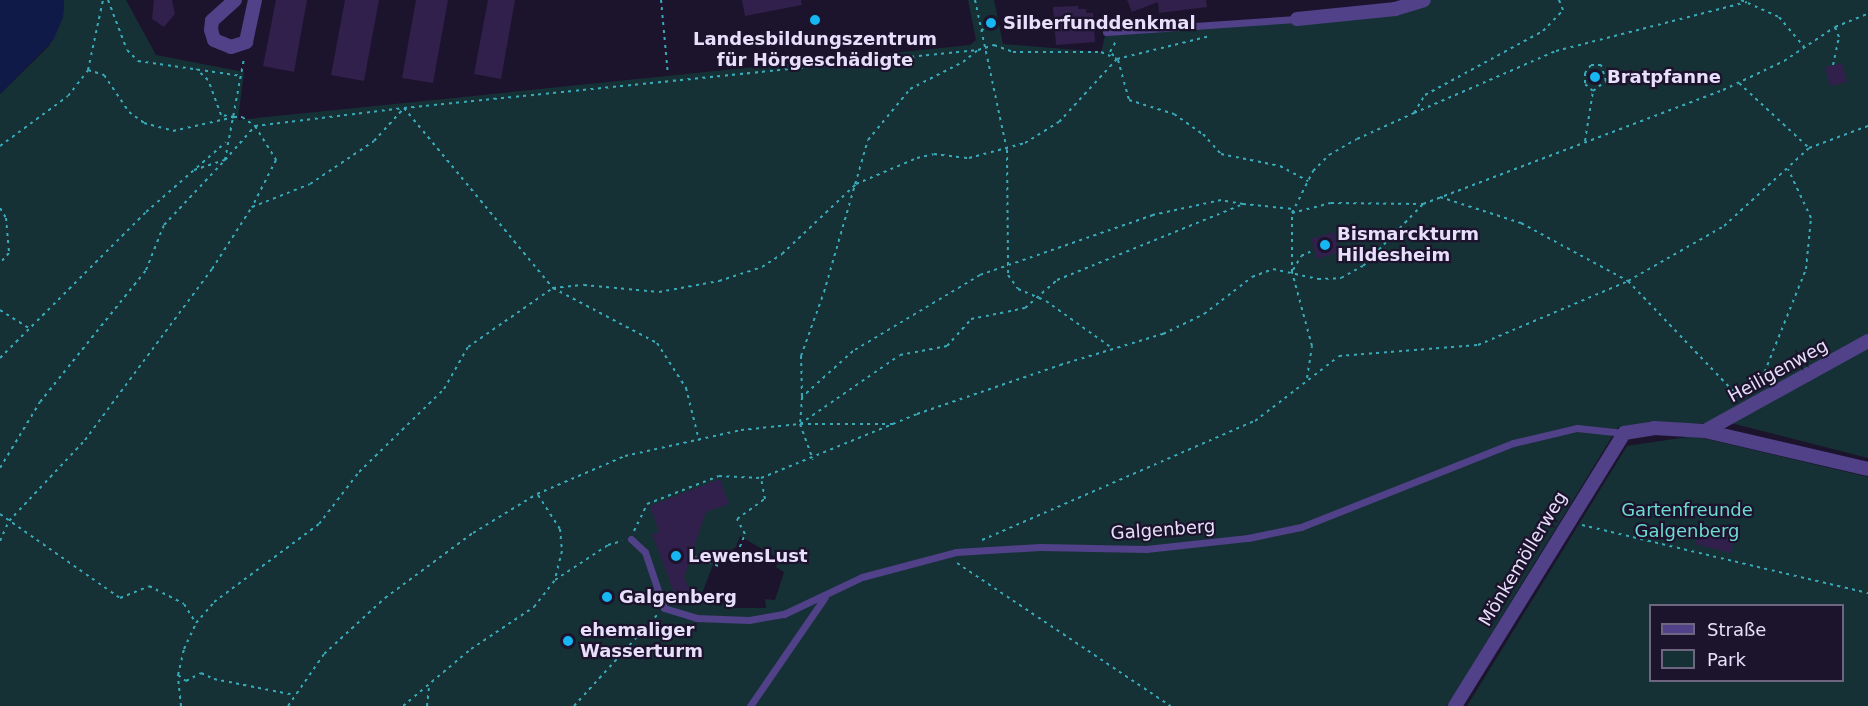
<!DOCTYPE html>
<meta charset="utf-8">
<style>
body{margin:0}
#map{position:relative;width:1868px;height:706px;overflow:hidden;background:#1c132c;font-family:"DejaVu Sans",sans-serif}
div>[style]{position:absolute}
[style*='--x']{left:calc(var(--x)*1px);top:calc(var(--y)*1px);width:calc(var(--w)*1px);rotate:calc(var(--a)*1deg)}
.green>*{inset:0;background:#163135}
.water>*{inset:0;background:#0f1a49}
.building>*{inset:0;background:#31204c}
.path>*{height:2px;margin-top:-1px;transform-origin:0;background:repeating-linear-gradient(90deg,#38aab9 0 3px,transparent 0 7.5px)}
.service>*{height:7px;margin:-3.5px;padding:0 3.5px;transform-origin:3.5px;border-radius:3.5px;background:#504188}
.minor>*{height:14px;margin:-7px;padding:0 7px;transform-origin:7px;border-radius:7px;background:#504188}
.dots>*{width:16px;height:16px;translate:-50% -50%;box-sizing:border-box;border:3px solid #1c132c;border-radius:50%}
span{translate:-50% -50%;white-space:nowrap;text-align:center;line-height:1.15;-webkit-text-stroke:4.5px #1c132c;paint-order:stroke}
.poi-label{font-size:18px;color:#e8dffd;font-weight:700}
.left{translate:0 -50%;text-align:left}
.street-label{font-size:18px;color:#e8dffd}
.park-label{font-size:18px;color:#6ddbd3}
.legend{position:absolute;left:1649px;top:604px;width:195px;height:78px;box-sizing:border-box;background:#1c132c;border:2px solid #6e6580;margin:0;padding:8px 10px;list-style:none;font-size:18px;color:#e8dffd}
.legend li{display:flex;align-items:center;gap:12px;height:30px}
.legend b{width:30px;border:2px solid #6e6580}
</style>
<div id="map">
<div class="green">
<div style="clip-path:polygon(evenodd,64px 0,126px 0,156px 55px,244px 72px,238px 120px,970px 45px,976px 40px,968px 0,994px 0,1003px 44px,1101px 52px,1106px 32px,1297px 19px,1424px 0,1868px 0,1868px 458px,1727px 422px,1618px 427px,1447px 706px,0 706px,0 94px,49px 46px,63px 17px,64px 0,740px 536px,779px 559px,776px 567px,784px 572px,775px 600px,765px 599px,766px 608px,725px 608px,725px 601px,720px 606px,700px 599px,714px 562px,736px 547px,740px 536px)"></div>
<div style="clip-path:polygon(evenodd,1694px 436px,1868px 477px,1868px 706px,1467px 706px,1627px 446px,1694px 436px,1650px 606px,1842px 606px,1842px 680px,1650px 680px,1650px 606px)"></div>
</div>
<div class="water">
<div style="clip-path:polygon(0 0,64px 0,63px 17px,54px 39px,0 94px)"></div>
</div>
<div class="building">
<div style="clip-path:polygon(154px 0,172px 0,175px 14px,164px 27px,152px 19px)"></div>
<div style="clip-path:polygon(276px 0,307px 0,294px 72px,263px 66px)"></div>
<div style="clip-path:polygon(345px 0,379px 0,364px 81px,331px 75px)"></div>
<div style="clip-path:polygon(416px 0,448px 0,433px 83px,402px 78px)"></div>
<div style="clip-path:polygon(488px 0,515px 0,501px 79px,474px 74px)"></div>
<div style="clip-path:polygon(742px 0,801px 0,802px 5px,745px 16px)"></div>
<div style="clip-path:polygon(1127px 0,1206px 0,1207px 7px,1159px 13px,1158px 2px,1132px 12px)"></div>
<div style="clip-path:polygon(1078px 6px,1078px 9px,1086px 9px,1086px 13px,1093px 13px,1095px 42px,1056px 45px,1053px 7px)"></div>
<div style="clip-path:polygon(1842px 63px,1847px 82px,1830px 86px,1825px 67px)"></div>
<div style="clip-path:polygon(1334px 232px,1340px 252px,1317px 259px,1311px 239px)"></div>
<div style="clip-path:polygon(720px 479px,729px 504px,706px 512px,684px 578px,695px 599px,679px 606px,652px 534px,659px 532px,650px 506px)"></div>
<div style="clip-path:polygon(1700px 526px,1735px 534px,1731px 553px,1695px 544px)"></div>
</div>
<div class="path">
<div style="--x:108;--y:0;--w:53;--a:69.2"></div>
<div style="--x:127;--y:50;--w:16;--a:45"></div>
<div style="--x:138;--y:61;--w:105;--a:8.2"></div>
<div style="--x:661;--y:0;--w:75;--a:84.7"></div>
<div style="--x:975;--y:0;--w:153;--a:78"></div>
<div style="--x:1007;--y:150;--w:125;--a:89.5"></div>
<div style="--x:1008;--y:275;--w:17;--a:54"></div>
<div style="--x:1018;--y:289;--w:30;--a:23"></div>
<div style="--x:1046;--y:301;--w:81;--a:35.5"></div>
<div style="--x:1741;--y:0;--w:42;--a:24.1"></div>
<div style="--x:1779;--y:17;--w:39;--a:50"></div>
<div style="--x:981;--y:31;--w:11;--a:-41"></div>
<div style="--x:1114;--y:56;--w:6;--a:-135"></div>
<div style="--x:1110;--y:52;--w:13;--a:-61"></div>
<div style="--x:1118;--y:60;--w:41;--a:74.6"></div>
<div style="--x:1129;--y:100;--w:47;--a:17.3"></div>
<div style="--x:1174;--y:114;--w:35;--a:35"></div>
<div style="--x:1203;--y:134;--w:27;--a:48"></div>
<div style="--x:1221;--y:154;--w:60;--a:11.5"></div>
<div style="--x:1280;--y:166;--w:32;--a:28"></div>
<div style="--x:1833;--y:65;--w:29;--a:-78"></div>
<div style="--x:1839;--y:37;--w:11;--a:-112"></div>
<div style="--x:88;--y:70;--w:17;--a:17"></div>
<div style="--x:104;--y:75;--w:45;--a:56"></div>
<div style="--x:129;--y:112;--w:19;--a:36"></div>
<div style="--x:144;--y:123;--w:30;--a:15"></div>
<div style="--x:173;--y:131;--w:63;--a:-12.9"></div>
<div style="--x:234;--y:117;--w:13;--a:-171"></div>
<div style="--x:221;--y:115;--w:37;--a:-110"></div>
<div style="--x:208;--y:80;--w:16;--a:-137"></div>
<div style="--x:1739;--y:83;--w:96;--a:42.9"></div>
<div style="--x:1414;--y:113;--w:155;--a:-23.6"></div>
<div style="--x:1556;--y:51;--w:197;--a:-14.4"></div>
<div style="--x:234;--y:117;--w:8;--a:0"></div>
<div style="--x:242;--y:117;--w:16;--a:35"></div>
<div style="--x:255;--y:126;--w:40;--a:58"></div>
<div style="--x:276;--y:160;--w:53;--a:117.1"></div>
<div style="--x:1585;--y:141;--w:51;--a:-80.9"></div>
<div style="--x:1593;--y:91;--w:16;--a:-38"></div>
<div style="--x:1606;--y:81;--w:17;--a:-107"></div>
<div style="--x:1601;--y:65;--w:10;--a:180"></div>
<div style="--x:1591;--y:65;--w:10;--a:127"></div>
<div style="--x:1585;--y:73;--w:11;--a:90"></div>
<div style="--x:1585;--y:84;--w:11;--a:41"></div>
<div style="--x:0;--y:146;--w:84;--a:-36.3"></div>
<div style="--x:68;--y:96;--w:33;--a:-52"></div>
<div style="--x:88;--y:70;--w:72;--a:-77.9"></div>
<div style="--x:194;--y:170;--w:33;--a:-18"></div>
<div style="--x:225;--y:160;--w:45;--a:-48.6"></div>
<div style="--x:255;--y:126;--w:150;--a:-6.9"></div>
<div style="--x:404;--y:108;--w:577;--a:-5.77"></div>
<div style="--x:978;--y:50;--w:17;--a:-17"></div>
<div style="--x:994;--y:45;--w:20;--a:20"></div>
<div style="--x:1013;--y:52;--w:88;--a:0"></div>
<div style="--x:1101;--y:52;--w:17;--a:24"></div>
<div style="--x:1440;--y:197;--w:85;--a:17.8"></div>
<div style="--x:1521;--y:223;--w:122;--a:28.5"></div>
<div style="--x:1628;--y:281;--w:159;--a:46.3"></div>
<div style="--x:1243;--y:204;--w:22;--a:-170"></div>
<div style="--x:1221;--y:200;--w:70;--a:167.6"></div>
<div style="--x:1153;--y:215;--w:183;--a:160.9"></div>
<div style="--x:980;--y:275;--w:148;--a:149.1"></div>
<div style="--x:853;--y:351;--w:69;--a:138"></div>
<div style="--x:802;--y:397;--w:27;--a:94"></div>
<div style="--x:800;--y:424;--w:121;--a:-34.6"></div>
<div style="--x:900;--y:355;--w:48;--a:-10.8"></div>
<div style="--x:947;--y:346;--w:36;--a:-48"></div>
<div style="--x:971;--y:319;--w:55;--a:-11.5"></div>
<div style="--x:1025;--y:308;--w:43;--a:-41.2"></div>
<div style="--x:1057;--y:280;--w:201;--a:-22.2"></div>
<div style="--x:1243;--y:204;--w:51;--a:5.6"></div>
<div style="--x:0;--y:208;--w:12;--a:59"></div>
<div style="--x:6;--y:218;--w:35;--a:85"></div>
<div style="--x:9;--y:253;--w:13;--a:132"></div>
<div style="--x:1292;--y:213;--w:40;--a:-14.4"></div>
<div style="--x:1331;--y:203;--w:92;--a:0.6"></div>
<div style="--x:1293;--y:270;--w:16;--a:-60"></div>
<div style="--x:1301;--y:256;--w:14;--a:-25"></div>
<div style="--x:0;--y:310;--w:36;--a:32"></div>
<div style="--x:0;--y:358;--w:206;--a:-45"></div>
<div style="--x:146;--y:212;--w:106;--a:-41.2"></div>
<div style="--x:1307;--y:378;--w:32;--a:-81"></div>
<div style="--x:1312;--y:346;--w:77;--a:-105.1"></div>
<div style="--x:1292;--y:272;--w:59;--a:-90"></div>
<div style="--x:1292;--y:213;--w:47;--a:-63.4"></div>
<div style="--x:1313;--y:171;--w:23;--a:-45"></div>
<div style="--x:1329;--y:155;--w:32;--a:-30"></div>
<div style="--x:1357;--y:139;--w:63;--a:-24.5"></div>
<div style="--x:1414;--y:113;--w:21;--a:-59"></div>
<div style="--x:1425;--y:95;--w:134;--a:-28.5"></div>
<div style="--x:1543;--y:31;--w:29;--a:-46"></div>
<div style="--x:1563;--y:10;--w:11;--a:-112"></div>
<div style="--x:1759;--y:386;--w:126;--a:-68.1"></div>
<div style="--x:1806;--y:269;--w:51;--a:-84.4"></div>
<div style="--x:1811;--y:218;--w:54;--a:-115.1"></div>
<div style="--x:802;--y:396;--w:40;--a:-91.4"></div>
<div style="--x:801;--y:356;--w:68;--a:-70.2"></div>
<div style="--x:824;--y:292;--w:158;--a:-73.9"></div>
<div style="--x:868;--y:140;--w:66;--a:-50.5"></div>
<div style="--x:910;--y:89;--w:59;--a:-27"></div>
<div style="--x:963;--y:62;--w:19;--a:-39"></div>
<div style="--x:800;--y:424;--w:38;--a:70"></div>
<div style="--x:0;--y:468;--w:77;--a:-58.8"></div>
<div style="--x:40;--y:402;--w:169;--a:-51.2"></div>
<div style="--x:146;--y:270;--w:48;--a:-68.2"></div>
<div style="--x:164;--y:225;--w:89;--a:-46.8"></div>
<div style="--x:225;--y:160;--w:104;--a:-79.4"></div>
<div style="--x:538;--y:495;--w:40;--a:57.1"></div>
<div style="--x:560;--y:529;--w:22;--a:85"></div>
<div style="--x:562;--y:551;--w:30;--a:104"></div>
<div style="--x:0;--y:514;--w:146;--a:35"></div>
<div style="--x:120;--y:598;--w:31;--a:-22"></div>
<div style="--x:149;--y:586;--w:39;--a:27"></div>
<div style="--x:184;--y:604;--w:22;--a:58"></div>
<div style="--x:1582;--y:525;--w:294;--a:13.4"></div>
<div style="--x:634;--y:531;--w:30;--a:-64"></div>
<div style="--x:647;--y:504;--w:77;--a:-21.3"></div>
<div style="--x:719;--y:476;--w:42;--a:2.7"></div>
<div style="--x:761;--y:478;--w:169;--a:-22.3"></div>
<div style="--x:917;--y:414;--w:151;--a:-18.9"></div>
<div style="--x:1060;--y:365;--w:108;--a:-16.8"></div>
<div style="--x:1163;--y:334;--w:46;--a:-26"></div>
<div style="--x:1204;--y:314;--w:61;--a:-37.6"></div>
<div style="--x:1252;--y:277;--w:22;--a:-21"></div>
<div style="--x:1273;--y:269;--w:46;--a:12.5"></div>
<div style="--x:1318;--y:279;--w:23;--a:-2"></div>
<div style="--x:1341;--y:278;--w:25;--a:-29"></div>
<div style="--x:1363;--y:266;--w:86;--a:-45.9"></div>
<div style="--x:1423;--y:204;--w:321;--a:-20.8"></div>
<div style="--x:1723;--y:90;--w:68;--a:-25.4"></div>
<div style="--x:1784;--y:61;--w:61;--a:-33.7"></div>
<div style="--x:1835;--y:27;--w:35;--a:-22"></div>
<div style="--x:982;--y:540;--w:298;--a:-23.6"></div>
<div style="--x:1255;--y:421;--w:106;--a:-37.7"></div>
<div style="--x:1339;--y:356;--w:139;--a:-4.5"></div>
<div style="--x:1478;--y:345;--w:163;--a:-23.1"></div>
<div style="--x:1628;--y:281;--w:111;--a:-29.8"></div>
<div style="--x:1724;--y:226;--w:115;--a:-42.5"></div>
<div style="--x:1809;--y:148;--w:63;--a:-20.4"></div>
<div style="--x:0;--y:541;--w:22;--a:-66"></div>
<div style="--x:9;--y:521;--w:111;--a:-46.8"></div>
<div style="--x:85;--y:440;--w:213;--a:-53.4"></div>
<div style="--x:212;--y:269;--w:74;--a:-57.2"></div>
<div style="--x:252;--y:207;--w:62;--a:-21.6"></div>
<div style="--x:310;--y:184;--w:77;--a:-33.9"></div>
<div style="--x:374;--y:141;--w:45;--a:-47.7"></div>
<div style="--x:404;--y:108;--w:234;--a:50.4"></div>
<div style="--x:553;--y:288;--w:118;--a:27.9"></div>
<div style="--x:657;--y:343;--w:54;--a:57.2"></div>
<div style="--x:686;--y:388;--w:54;--a:76"></div>
<div style="--x:737;--y:554;--w:22;--a:-68"></div>
<div style="--x:745;--y:534;--w:17;--a:-118"></div>
<div style="--x:737;--y:519;--w:34;--a:-36"></div>
<div style="--x:765;--y:499;--w:21;--a:-101"></div>
<div style="--x:694;--y:557;--w:27;--a:20"></div>
<div style="--x:957;--y:563;--w:257;--a:33.8"></div>
<div style="--x:178;--y:675;--w:10;--a:37"></div>
<div style="--x:186;--y:681;--w:17;--a:-28"></div>
<div style="--x:201;--y:673;--w:14;--a:25"></div>
<div style="--x:214;--y:679;--w:82;--a:11.3"></div>
<div style="--x:181;--y:706;--w:31;--a:-96"></div>
<div style="--x:178;--y:675;--w:27;--a:-77"></div>
<div style="--x:184;--y:649;--w:29;--a:-65"></div>
<div style="--x:196;--y:623;--w:28;--a:-49"></div>
<div style="--x:214;--y:602;--w:131;--a:-36.6"></div>
<div style="--x:319;--y:524;--w:66;--a:-52.4"></div>
<div style="--x:359;--y:472;--w:119;--a:-44.3"></div>
<div style="--x:444;--y:389;--w:48;--a:-60.3"></div>
<div style="--x:468;--y:347;--w:103;--a:-34.8"></div>
<div style="--x:553;--y:288;--w:31;--a:-6"></div>
<div style="--x:584;--y:285;--w:75;--a:5.3"></div>
<div style="--x:659;--y:292;--w:61;--a:-10.4"></div>
<div style="--x:719;--y:281;--w:45;--a:-18"></div>
<div style="--x:762;--y:267;--w:24;--a:-33"></div>
<div style="--x:782;--y:254;--w:102;--a:-43.4"></div>
<div style="--x:856;--y:184;--w:66;--a:-23.1"></div>
<div style="--x:917;--y:158;--w:17;--a:-13"></div>
<div style="--x:934;--y:154;--w:35;--a:7"></div>
<div style="--x:969;--y:158;--w:58;--a:-15"></div>
<div style="--x:1025;--y:143;--w:40;--a:-32"></div>
<div style="--x:1059;--y:122;--w:86;--a:-47.4"></div>
<div style="--x:1117;--y:59;--w:96;--a:-13.9"></div>
<div style="--x:288;--y:706;--w:63;--a:-55.3"></div>
<div style="--x:324;--y:654;--w:83;--a:-42.6"></div>
<div style="--x:385;--y:598;--w:109;--a:-36.5"></div>
<div style="--x:473;--y:533;--w:75;--a:-31.4"></div>
<div style="--x:537;--y:494;--w:96;--a:-23.4"></div>
<div style="--x:625;--y:456;--w:119;--a:-12.6"></div>
<div style="--x:741;--y:430;--w:59;--a:-5.8"></div>
<div style="--x:800;--y:424;--w:94;--a:0"></div>
<div style="--x:403;--y:706;--w:89;--a:-40"></div>
<div style="--x:471;--y:649;--w:76;--a:-33.7"></div>
<div style="--x:534;--y:607;--w:34;--a:-52"></div>
<div style="--x:555;--y:580;--w:64;--a:-33.4"></div>
<div style="--x:608;--y:545;--w:15;--a:-16"></div>
<div style="--x:427;--y:706;--w:18;--a:-84"></div>
<div style="--x:574;--y:706;--w:123;--a:-47.6"></div>
</div>
<div class="service">
<div style="--x:1106;--y:32;--w:191;--a:-3.9"></div>
<div style="--x:631;--y:539;--w:19;--a:43"></div>
<div style="--x:645;--y:552;--w:59;--a:71.3"></div>
<div style="--x:664;--y:608;--w:34;--a:17"></div>
<div style="--x:696;--y:618;--w:53;--a:2.2"></div>
<div style="--x:749;--y:620;--w:36;--a:-10"></div>
<div style="--x:784;--y:614;--w:86;--a:-25.4"></div>
<div style="--x:862;--y:577;--w:97;--a:-14.9"></div>
<div style="--x:956;--y:552;--w:84;--a:-3.4"></div>
<div style="--x:1040;--y:547;--w:106;--a:1.1"></div>
<div style="--x:1146;--y:549;--w:103;--a:-6.2"></div>
<div style="--x:1248;--y:538;--w:54;--a:-11.7"></div>
<div style="--x:1301;--y:527;--w:228;--a:-21.6"></div>
<div style="--x:1513;--y:443;--w:66;--a:-13.2"></div>
<div style="--x:1577;--y:428;--w:47;--a:6.1"></div>
<div style="--x:750;--y:706;--w:132;--a:-55.5"></div>
</div>
<div class="minor">
<div style="--x:235;--y:0;--w:31;--a:138"></div>
<div style="--x:212;--y:21;--w:9;--a:96"></div>
<div style="--x:211;--y:30;--w:10;--a:73"></div>
<div style="--x:214;--y:40;--w:18;--a:22"></div>
<div style="--x:231;--y:47;--w:16;--a:-18"></div>
<div style="--x:246;--y:42;--w:43;--a:-77.9"></div>
<div style="--x:1297;--y:19;--w:99;--a:-5.8"></div>
<div style="--x:1395;--y:9;--w:30;--a:-17"></div>
<div style="--x:1705;--y:431;--w:186;--a:-28.9"></div>
<div style="--x:1455;--y:706;--w:321;--a:-58.2"></div>
<div style="--x:1624;--y:433;--w:30;--a:-9"></div>
<div style="--x:1654;--y:428;--w:51;--a:3.4"></div>
<div style="--x:1705;--y:431;--w:167;--a:13.1"></div>
</div>
<div class="dots">
<div style="left:815px;top:20px;background:#16b6f3"></div>
<div style="left:991px;top:23px;background:#16b6f3"></div>
<div style="left:1595px;top:77px;background:#16b6f3"></div>
<div style="left:1325px;top:245px;background:#16b6f3"></div>
<div style="left:676px;top:556px;background:#16b6f3"></div>
<div style="left:607px;top:597px;background:#16b6f3"></div>
<div style="left:568px;top:641px;background:#16b6f3"></div>
</div>
<div class="poi-label">
<span class="left" style="left:1003px;top:23px">Silberfunddenkmal</span>
<span style="left:815px;top:50px">Landesbildungszentrum<br>für Hörgeschädigte</span>
<span class="left" style="left:1607px;top:77px">Bratpfanne</span>
<span class="left" style="left:1337px;top:245px">Bismarckturm<br>Hildesheim</span>
<span class="left" style="left:688px;top:556px">LewensLust</span>
<span class="left" style="left:619px;top:597px">Galgenberg</span>
<span class="left" style="left:580px;top:641px">ehemaliger<br>Wasserturm</span>
</div>
<div class="street-label">
<span style="left:1778px;top:371px;rotate:-29deg">Heiligenweg</span>
<span style="left:1163px;top:530px;rotate:-4deg">Galgenberg</span>
<span style="left:1523px;top:559px;rotate:-59deg">Mönkemöllerweg</span>
</div>
<div class="park-label">
<span style="left:1687px;top:521px">Gartenfreunde<br>Galgenberg</span>
</div>
<ul class="legend">
<li><b style="height:8px;background:#504188"></b>Straße</li>
<li><b style="height:16px;background:#163135"></b>Park</li>
</ul>
</div>
